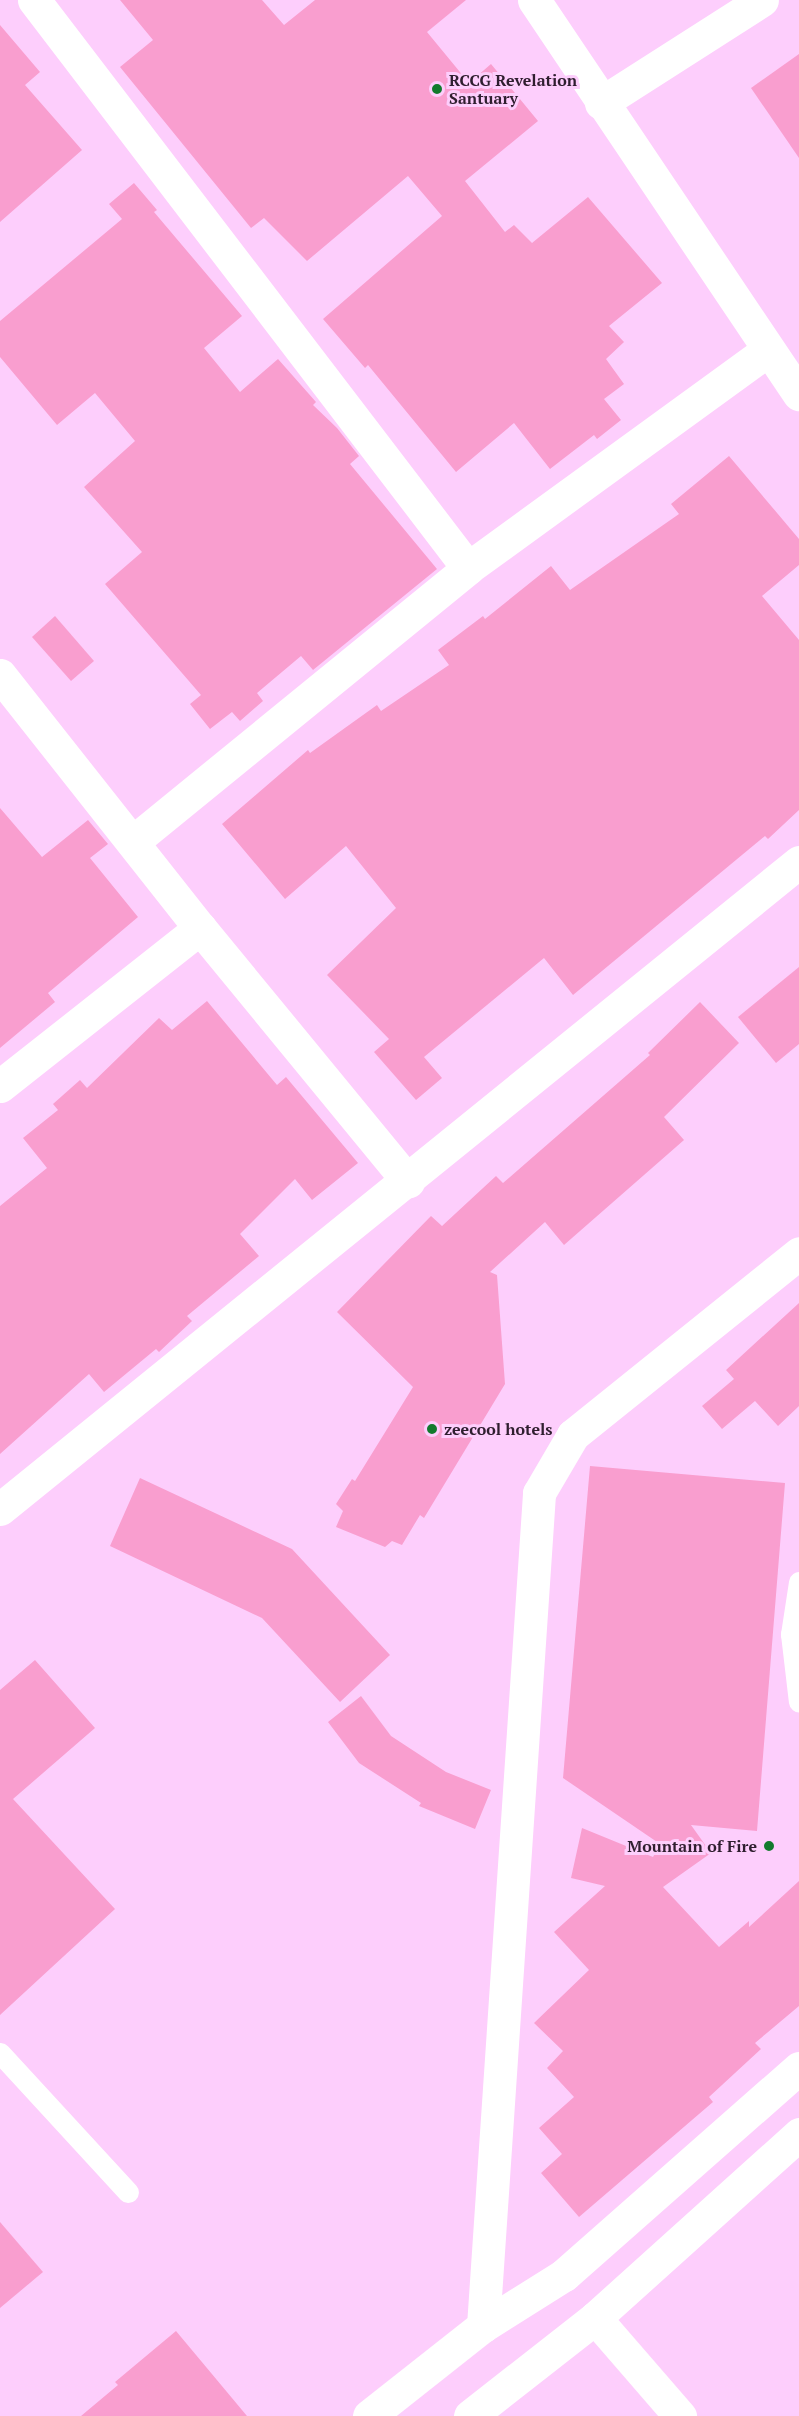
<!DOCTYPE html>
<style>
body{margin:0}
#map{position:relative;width:799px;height:2416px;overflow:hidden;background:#fdcefc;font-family:"PT Serif",serif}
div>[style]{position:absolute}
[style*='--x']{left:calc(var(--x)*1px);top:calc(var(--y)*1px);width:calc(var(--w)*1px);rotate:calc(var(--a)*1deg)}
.building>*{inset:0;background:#f99ecf}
.lane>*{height:21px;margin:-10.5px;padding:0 10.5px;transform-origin:10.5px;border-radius:10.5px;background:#fff}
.street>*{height:33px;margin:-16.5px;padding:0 16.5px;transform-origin:16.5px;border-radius:16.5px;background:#fff}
.secondary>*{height:33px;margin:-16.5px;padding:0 16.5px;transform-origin:16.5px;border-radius:16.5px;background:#fff}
.dots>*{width:16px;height:16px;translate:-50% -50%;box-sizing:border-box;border:3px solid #fdcefc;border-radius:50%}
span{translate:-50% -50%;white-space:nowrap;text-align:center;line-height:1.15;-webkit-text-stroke:6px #fdcefc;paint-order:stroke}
.poi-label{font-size:16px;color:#2f1e2f;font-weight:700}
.left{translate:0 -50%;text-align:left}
.right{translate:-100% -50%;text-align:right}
</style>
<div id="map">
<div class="building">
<div style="clip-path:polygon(120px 0,262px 0,284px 25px,315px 0,466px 0,427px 32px,469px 83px,491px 64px,538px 121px,465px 181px,505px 232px,514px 225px,532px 243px,588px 197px,662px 283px,609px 326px,624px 342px,606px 359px,624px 384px,604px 399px,621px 420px,597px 439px,594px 435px,550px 469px,514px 423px,456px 472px,368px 365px,365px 368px,323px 319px,442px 216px,408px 176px,307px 261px,264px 218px,251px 228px,120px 67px,153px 40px)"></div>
<div style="clip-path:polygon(0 25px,40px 72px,25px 85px,82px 150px,0 222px)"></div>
<div style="clip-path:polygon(799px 54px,799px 158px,751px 88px)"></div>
<div style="clip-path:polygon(134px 183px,157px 210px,154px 212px,242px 316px,204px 348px,240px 392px,278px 359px,316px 402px,313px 405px,337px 428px,359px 456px,350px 464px,437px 569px,313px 670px,301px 656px,257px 693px,263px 701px,240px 721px,232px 712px,210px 729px,190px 704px,201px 695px,105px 584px,142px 552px,84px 487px,135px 441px,95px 393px,57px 425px,0 357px,0 321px,122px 219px,109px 204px)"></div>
<div style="clip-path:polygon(729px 456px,799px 539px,799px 565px,762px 596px,799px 640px,799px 810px,768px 839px,765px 836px,573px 995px,544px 958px,424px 1057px,442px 1078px,416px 1100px,374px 1052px,389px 1039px,327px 975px,396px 908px,346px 846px,285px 899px,222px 824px,308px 750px,310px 753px,377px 705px,381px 711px,449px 665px,438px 650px,483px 616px,485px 619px,551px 566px,570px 590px,679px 514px,671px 504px)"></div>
<div style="clip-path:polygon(55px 616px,94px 661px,71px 681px,32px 637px)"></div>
<div style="clip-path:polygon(0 808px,42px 857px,88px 820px,108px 844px,90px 858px,138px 917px,48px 993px,55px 1002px,0 1048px)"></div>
<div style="clip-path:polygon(799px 967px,799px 1044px,776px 1063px,738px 1017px)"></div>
<div style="clip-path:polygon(207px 1001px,277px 1085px,286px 1077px,358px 1163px,312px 1200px,295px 1179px,240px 1234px,259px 1256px,187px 1316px,192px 1321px,159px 1352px,156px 1349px,104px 1392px,89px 1374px,0 1454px,0 1206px,47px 1168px,23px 1138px,58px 1110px,53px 1104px,80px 1080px,87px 1088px,159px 1018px,172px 1030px)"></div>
<div style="clip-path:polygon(700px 1002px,739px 1043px,664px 1117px,684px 1140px,564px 1245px,545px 1222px,490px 1272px,497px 1275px,505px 1384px,424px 1518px,420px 1515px,402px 1545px,392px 1541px,385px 1547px,336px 1527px,343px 1511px,336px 1504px,352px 1479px,355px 1481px,413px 1387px,337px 1312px,431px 1216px,442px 1226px,496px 1176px,503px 1183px,650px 1055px,648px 1053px)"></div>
<div style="clip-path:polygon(799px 1303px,799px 1406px,778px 1426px,755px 1401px,722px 1429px,702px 1406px,734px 1379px,726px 1370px)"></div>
<div style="clip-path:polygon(590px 1466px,785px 1483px,757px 1831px,691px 1825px,711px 1853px,663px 1887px,719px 1947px,749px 1921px,749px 1927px,799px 1881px,799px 2006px,755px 2043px,761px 2049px,709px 2097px,713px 2102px,579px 2217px,541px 2173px,562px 2154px,539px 2128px,574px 2097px,547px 2068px,563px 2051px,534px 2023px,589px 1970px,554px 1932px,605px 1886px,571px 1878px,582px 1828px,653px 1857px,660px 1844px,563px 1778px)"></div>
<div style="clip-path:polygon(140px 1478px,292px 1549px,390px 1655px,340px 1702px,262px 1618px,110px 1546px)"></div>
<div style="clip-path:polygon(35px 1660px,95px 1728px,13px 1799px,115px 1909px,0 2015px,0 1690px)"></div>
<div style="clip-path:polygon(361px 1696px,391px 1736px,446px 1772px,491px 1790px,475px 1829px,419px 1806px,421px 1803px,359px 1763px,328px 1722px)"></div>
<div style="clip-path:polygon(0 2222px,43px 2272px,0 2308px)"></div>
<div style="clip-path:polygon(176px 2331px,247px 2416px,81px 2416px,118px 2385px,115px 2382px)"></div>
</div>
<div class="lane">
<div style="--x:799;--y:1582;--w:53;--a:98.7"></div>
<div style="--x:791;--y:1634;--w:68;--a:83.3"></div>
<div style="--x:0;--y:2053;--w:189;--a:47.4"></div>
</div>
<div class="street">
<div style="--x:34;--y:0;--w:715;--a:52.62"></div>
<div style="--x:601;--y:103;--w:191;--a:-32.6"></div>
<div style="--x:0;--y:675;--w:323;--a:51.7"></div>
<div style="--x:200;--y:928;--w:328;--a:50.6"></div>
<div style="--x:135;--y:840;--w:430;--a:-39.2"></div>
<div style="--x:468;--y:568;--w:371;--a:-36"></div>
<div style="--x:0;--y:1086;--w:255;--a:-38.3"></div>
<div style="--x:0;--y:1509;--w:1028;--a:-39"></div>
<div style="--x:595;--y:2318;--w:130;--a:49.1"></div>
<div style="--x:483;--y:2326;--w:835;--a:-86.15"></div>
<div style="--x:539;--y:1493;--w:67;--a:-59.6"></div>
<div style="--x:573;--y:1435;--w:290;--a:-38.8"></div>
</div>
<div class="secondary">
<div style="--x:534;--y:0;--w:475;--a:56.1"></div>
<div style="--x:369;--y:2416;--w:145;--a:-38.3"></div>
<div style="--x:483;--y:2326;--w:96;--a:-32.2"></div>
<div style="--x:564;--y:2275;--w:313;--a:-41.4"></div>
<div style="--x:470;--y:2416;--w:159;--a:-38.1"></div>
<div style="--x:595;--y:2318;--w:275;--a:-42"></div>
</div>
<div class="dots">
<div style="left:437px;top:89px;background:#127a2d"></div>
<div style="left:432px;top:1429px;background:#127a2d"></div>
<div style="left:769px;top:1846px;background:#127a2d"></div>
</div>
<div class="poi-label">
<span class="left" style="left:449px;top:89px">RCCG Revelation<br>Santuary</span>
<span class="left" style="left:444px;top:1429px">zeecool hotels</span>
<span class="right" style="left:757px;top:1846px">Mountain of Fire</span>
</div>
</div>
